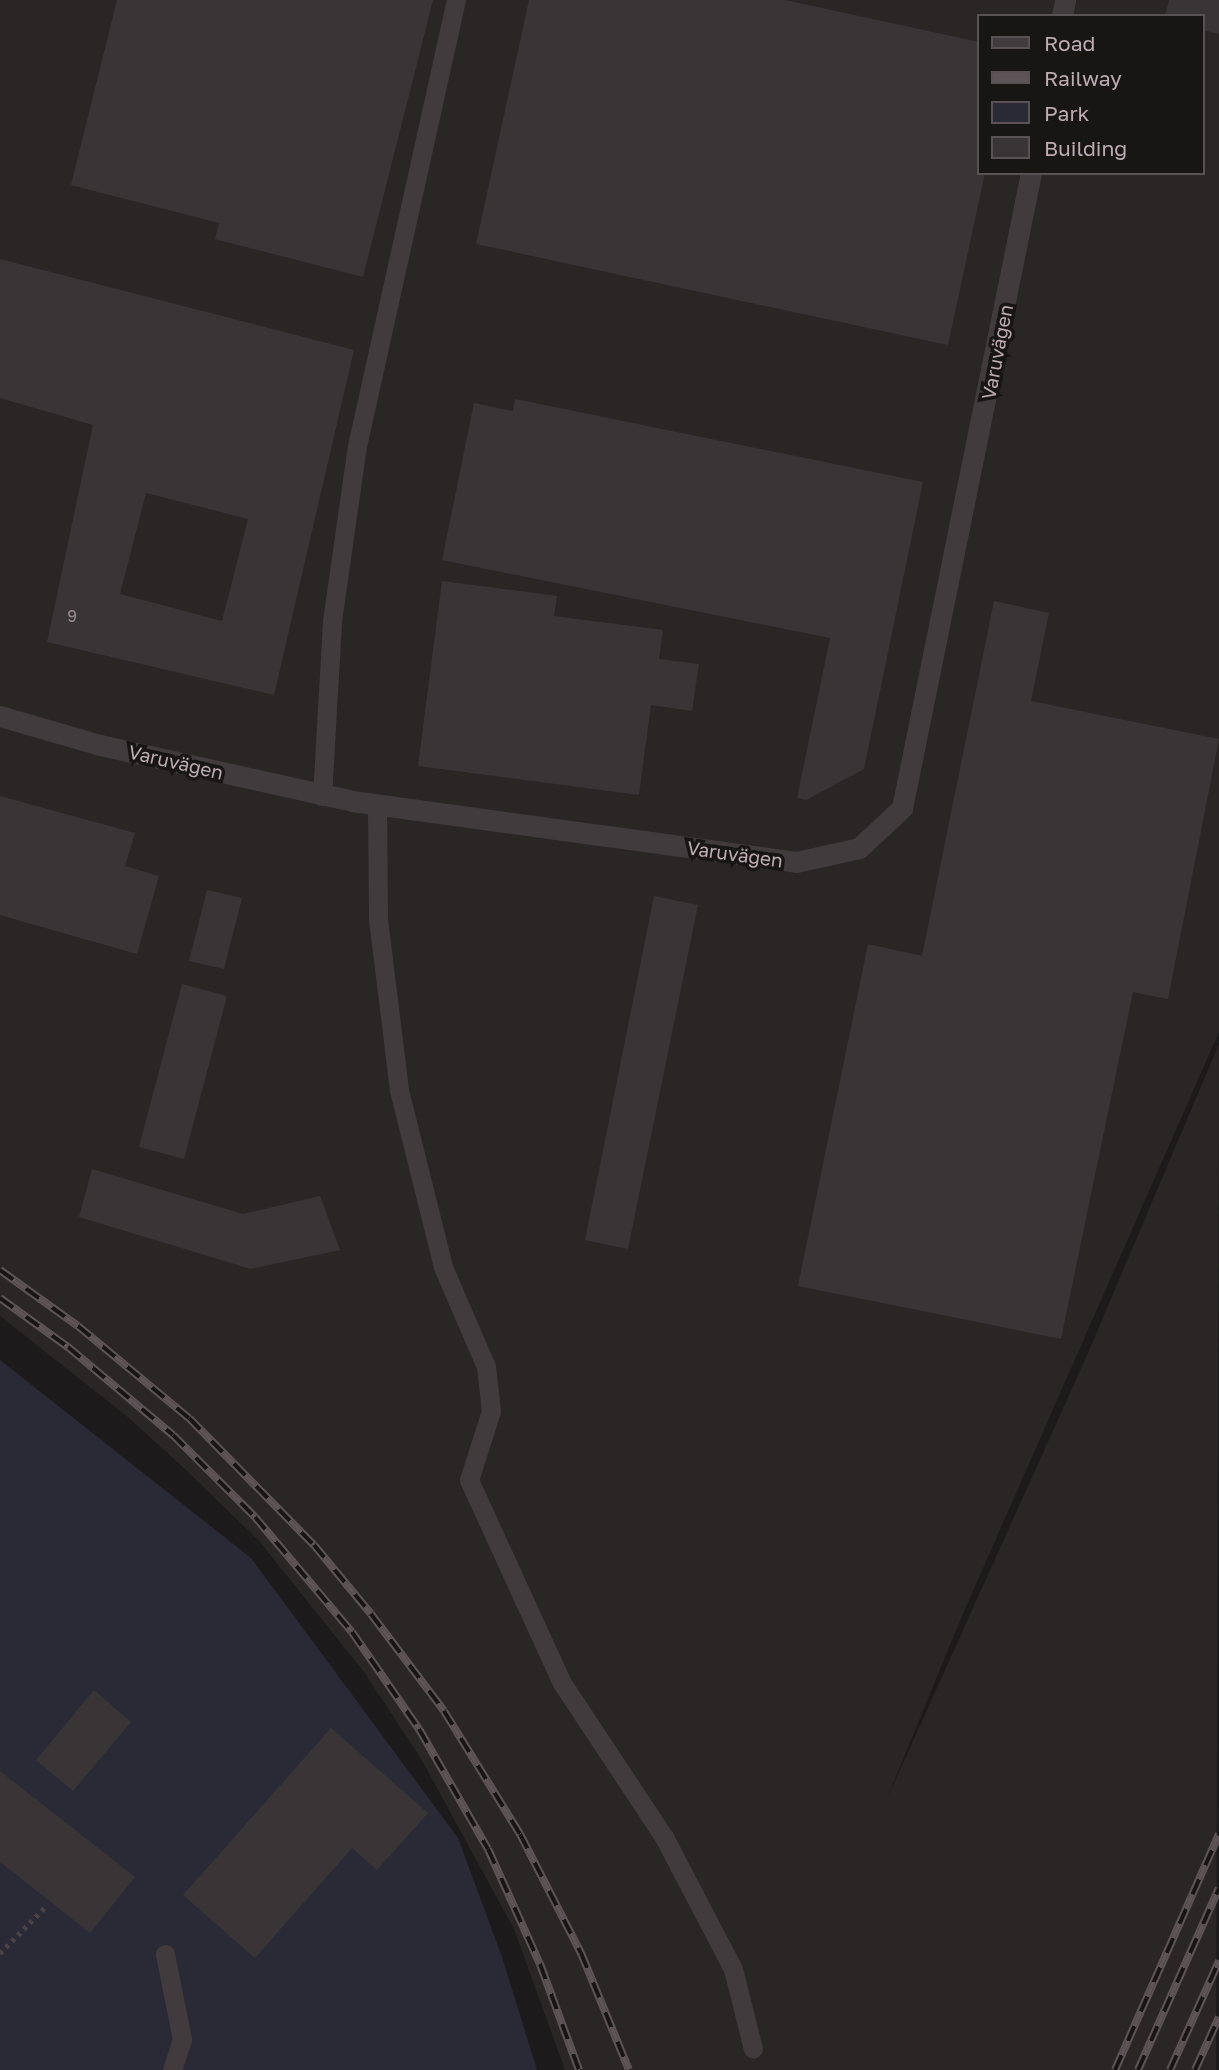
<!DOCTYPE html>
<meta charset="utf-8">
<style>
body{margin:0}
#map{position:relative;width:1219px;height:2070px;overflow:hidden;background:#1d1a1b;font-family:"Golos Text",sans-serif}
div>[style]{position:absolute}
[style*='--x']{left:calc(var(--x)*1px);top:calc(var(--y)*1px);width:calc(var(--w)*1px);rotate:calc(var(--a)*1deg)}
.built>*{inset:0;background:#2a2626}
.green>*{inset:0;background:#2a2a36}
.building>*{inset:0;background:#393536}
.path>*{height:4.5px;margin-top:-2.25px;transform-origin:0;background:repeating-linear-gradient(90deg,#4a4144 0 3.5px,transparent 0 8.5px)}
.service>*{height:19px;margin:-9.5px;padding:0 9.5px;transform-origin:9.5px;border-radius:9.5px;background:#423b3d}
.minor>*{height:21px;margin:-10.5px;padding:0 10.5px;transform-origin:10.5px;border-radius:10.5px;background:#423b3d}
.rail>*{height:8px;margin-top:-4px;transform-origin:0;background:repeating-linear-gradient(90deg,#181515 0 16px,#5e5457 0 32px);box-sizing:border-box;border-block:2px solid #5e5457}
span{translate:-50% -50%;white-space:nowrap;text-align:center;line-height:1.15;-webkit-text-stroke:7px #181515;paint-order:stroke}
.number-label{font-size:16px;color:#9c8e94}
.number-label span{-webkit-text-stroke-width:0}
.street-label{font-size:19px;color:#bdacb3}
.legend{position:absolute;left:977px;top:14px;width:228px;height:161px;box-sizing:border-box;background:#181515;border:2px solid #5a5154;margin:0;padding:9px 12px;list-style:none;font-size:21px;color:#bdacb3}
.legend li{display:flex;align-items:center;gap:14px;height:35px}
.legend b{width:35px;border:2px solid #5a5154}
</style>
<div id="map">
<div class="built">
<div style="clip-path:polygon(evenodd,0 0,1219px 0,1219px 1032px,962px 1616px,886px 1801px,1088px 1353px,1219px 1044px,1216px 2070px,565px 2070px,514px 1929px,420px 1757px,364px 1672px,260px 1542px,186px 1470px,129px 1418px,0 1316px,0 0,979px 16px,1203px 16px,1203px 173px,979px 173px,979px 16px)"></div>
</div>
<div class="green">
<div style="clip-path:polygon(0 1360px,251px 1558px,458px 1838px,502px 1957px,537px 2070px,0 2070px)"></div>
</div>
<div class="building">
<div style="clip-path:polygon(117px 0,433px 0,363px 277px,215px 239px,219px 223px,71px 185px)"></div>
<div style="clip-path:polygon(529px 0,785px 0,979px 42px,979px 173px,985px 173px,948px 345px,476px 244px)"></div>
<div style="clip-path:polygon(1169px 0,1219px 0,1219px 34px,1203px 30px,1203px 16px,1165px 16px)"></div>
<div style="clip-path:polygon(evenodd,0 259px,354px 350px,274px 695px,47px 642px,93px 425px,0 398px,0 259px,146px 493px,248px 519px,222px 621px,120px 594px,146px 493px)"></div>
<div style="clip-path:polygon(515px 399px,923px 482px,864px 769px,806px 800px,797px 798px,830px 638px,442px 560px,474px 403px,513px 411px)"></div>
<div style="clip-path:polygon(442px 581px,557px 596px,554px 616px,663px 630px,659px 659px,699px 664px,692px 711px,651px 705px,639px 795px,418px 766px)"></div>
<div style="clip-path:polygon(994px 601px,1049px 613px,1031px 701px,1219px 739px,1168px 999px,1133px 992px,1061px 1339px,798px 1286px,868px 944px,922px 956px)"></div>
<div style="clip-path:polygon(0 796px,135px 833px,125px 866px,159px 876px,137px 954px,0 915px)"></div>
<div style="clip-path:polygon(207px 890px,242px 898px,224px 969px,189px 961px)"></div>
<div style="clip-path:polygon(654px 896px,698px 905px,628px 1249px,585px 1240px)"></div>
<div style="clip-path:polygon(182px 984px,227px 996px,184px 1159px,139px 1147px)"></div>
<div style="clip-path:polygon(92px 1169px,243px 1214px,320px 1196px,340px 1250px,251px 1269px,79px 1217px)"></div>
<div style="clip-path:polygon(94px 1690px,131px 1722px,73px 1791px,36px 1760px)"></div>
<div style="clip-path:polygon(331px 1728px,428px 1813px,377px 1870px,352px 1848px,255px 1958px,183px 1895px)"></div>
<div style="clip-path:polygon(0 1771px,135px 1877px,90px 1933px,0 1862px)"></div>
</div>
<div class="path">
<div style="--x:0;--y:1953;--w:63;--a:-45.6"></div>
</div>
<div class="service">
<div style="--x:322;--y:796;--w:175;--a:-86.7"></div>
<div style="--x:332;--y:621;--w:177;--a:-81.9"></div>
<div style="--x:357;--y:446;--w:457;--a:-77.5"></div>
<div style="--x:377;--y:804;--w:115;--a:89.5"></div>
<div style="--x:378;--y:919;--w:172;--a:83"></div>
<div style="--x:399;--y:1090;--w:182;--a:76"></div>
<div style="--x:443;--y:1267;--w:109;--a:66.7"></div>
<div style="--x:486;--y:1367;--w:44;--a:83.5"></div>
<div style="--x:491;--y:1411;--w:72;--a:107.7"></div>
<div style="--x:469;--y:1480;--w:223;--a:65.4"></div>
<div style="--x:562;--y:1683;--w:185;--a:56.5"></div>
<div style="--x:664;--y:1837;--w:149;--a:62.4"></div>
<div style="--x:733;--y:1969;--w:82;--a:76"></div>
<div style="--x:165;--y:1954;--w:87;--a:78.7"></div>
<div style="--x:182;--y:2039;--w:33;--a:108"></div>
</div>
<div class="minor">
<div style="--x:1062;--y:16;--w:16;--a:-79"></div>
<div style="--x:0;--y:716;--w:104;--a:16.2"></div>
<div style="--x:100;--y:745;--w:258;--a:12.5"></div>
<div style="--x:352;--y:801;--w:448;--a:7.8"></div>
<div style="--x:796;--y:862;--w:65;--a:-12.5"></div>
<div style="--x:859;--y:848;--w:59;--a:-42.9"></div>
<div style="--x:902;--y:808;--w:648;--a:-78.52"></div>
</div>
<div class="rail">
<div style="--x:0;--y:1270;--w:96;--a:35.7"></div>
<div style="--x:78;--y:1326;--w:144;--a:39.7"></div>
<div style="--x:189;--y:1418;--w:178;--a:45.5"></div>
<div style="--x:314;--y:1545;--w:89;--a:50.4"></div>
<div style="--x:371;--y:1614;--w:121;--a:53"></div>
<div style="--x:444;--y:1711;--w:145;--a:58.3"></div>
<div style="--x:520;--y:1834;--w:134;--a:62.9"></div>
<div style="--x:581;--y:1953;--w:126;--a:67.7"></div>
<div style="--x:0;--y:1298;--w:84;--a:35.8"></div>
<div style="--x:68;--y:1347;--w:137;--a:40"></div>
<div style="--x:173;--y:1435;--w:116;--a:45"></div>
<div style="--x:255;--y:1517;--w:150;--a:49.9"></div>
<div style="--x:352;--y:1632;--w:118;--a:55.4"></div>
<div style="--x:419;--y:1729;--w:138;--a:60.1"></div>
<div style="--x:488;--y:1849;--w:126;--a:65.7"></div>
<div style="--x:540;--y:1964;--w:113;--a:69.8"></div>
<div style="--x:1115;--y:2070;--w:258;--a:-66.2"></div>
<div style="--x:1138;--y:2070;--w:199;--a:-66"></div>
<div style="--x:1170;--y:2070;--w:120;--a:-65.8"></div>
<div style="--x:1195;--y:2070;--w:58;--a:-65.6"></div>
</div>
<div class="number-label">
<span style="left:72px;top:616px">9</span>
</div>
<div class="street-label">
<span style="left:997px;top:352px;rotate:-79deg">Varuvägen</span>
<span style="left:176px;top:762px;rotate:13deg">Varuvägen</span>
<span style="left:735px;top:854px;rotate:8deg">Varuvägen</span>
</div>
<ul class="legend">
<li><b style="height:9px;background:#423b3d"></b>Road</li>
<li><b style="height:9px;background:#5e5457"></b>Railway</li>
<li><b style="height:19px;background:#2a2a36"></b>Park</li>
<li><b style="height:19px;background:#393536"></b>Building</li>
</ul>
</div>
